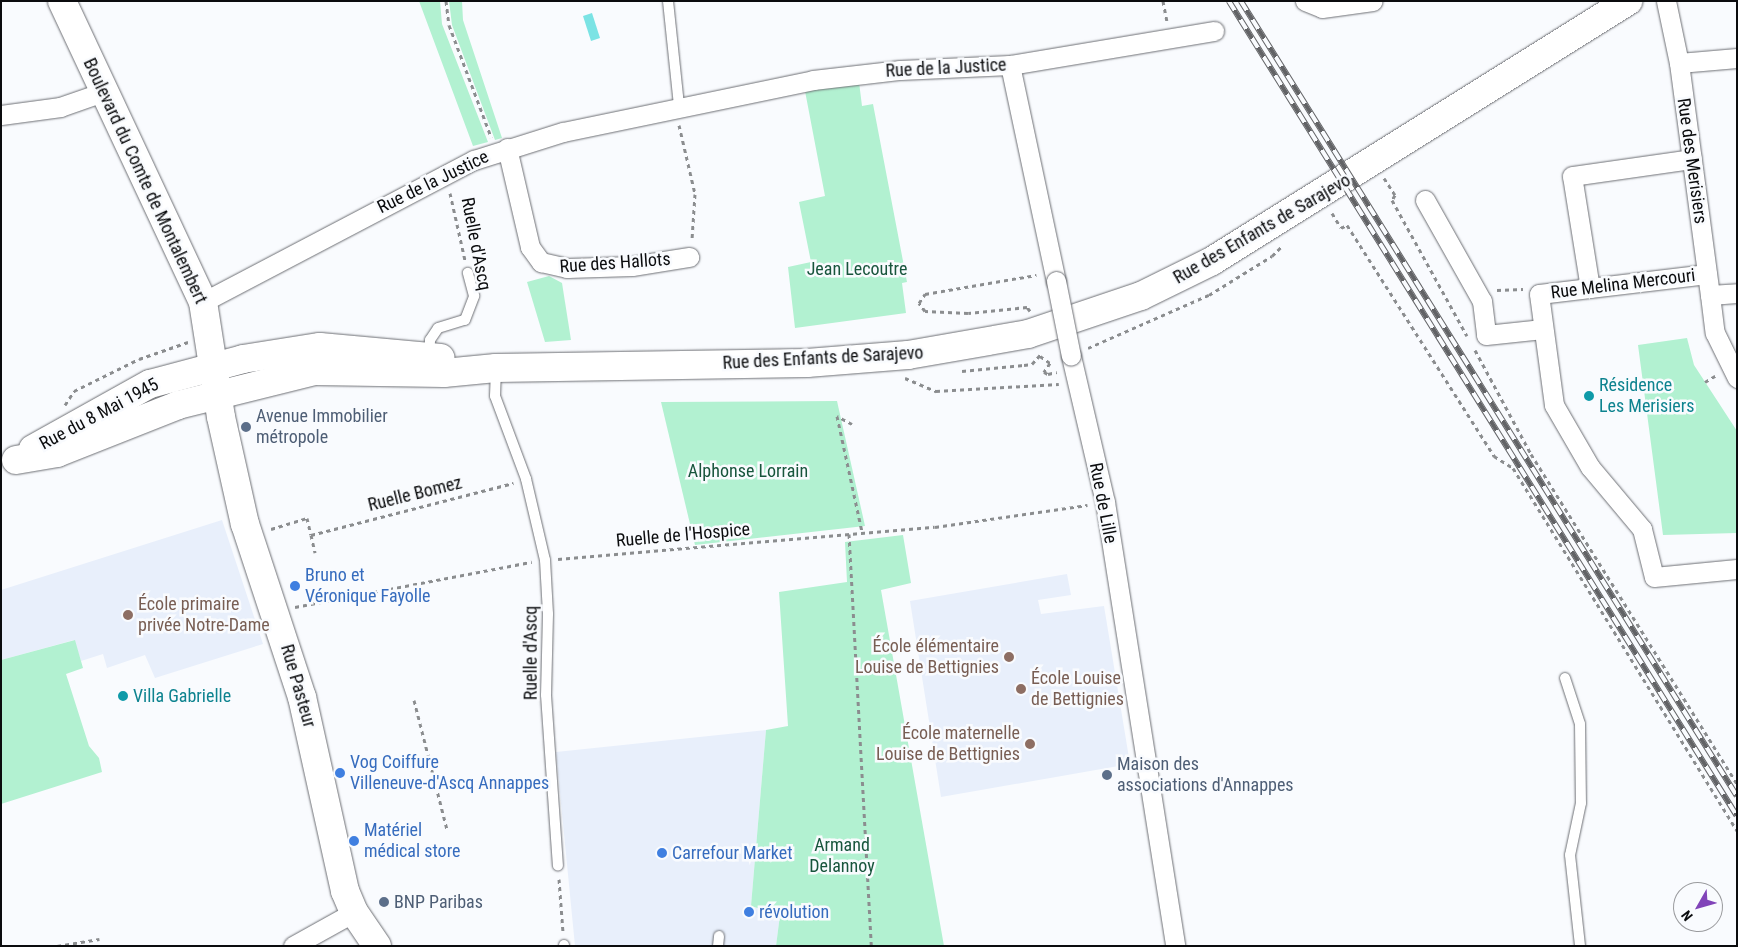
<!DOCTYPE html>
<meta charset="utf-8">
<style>
body{margin:0}
#map{position:relative;width:1738px;height:947px;overflow:hidden;background:#f9fbfe;font-family:"Roboto Condensed",sans-serif}
div>[style]{position:absolute}
[style*='--x']{left:calc(var(--x)*1px);top:calc(var(--y)*1px);width:calc(var(--w)*1px);rotate:calc(var(--a)*1deg)}
.built>*{inset:0;background:#e8effb}
.green>*{inset:0;background:#b2f1d1}
.water>*{inset:0;background:#7be3e4}
.path>*{height:3px;margin-top:-1.5px;transform-origin:0;background:repeating-linear-gradient(90deg,#8b8d8f 0 4px,transparent 0 8px)}
.roads{filter:drop-shadow(0 0 1px #6d6f74) drop-shadow(0 0 1px #6d6f74)}
.lane>*{height:10px;margin:-5px;padding:0 5px;transform-origin:5px;border-radius:5px;background:#fff}
.street>*{height:19px;margin:-9.5px;padding:0 9.5px;transform-origin:9.5px;border-radius:9.5px;background:#fff}
.secondary>*{height:28px;margin:-14px;padding:0 14px;transform-origin:14px;border-radius:14px;background:#fff}
.rail>*{height:5.5px;margin-top:-2.75px;transform-origin:0;background:repeating-linear-gradient(90deg,#f9fbfe 0 11px,#626366 0 22px);box-sizing:border-box;border-block:1px solid #626366}
.bridges{filter:drop-shadow(0 0 1px #6d6f74) drop-shadow(0 0 1px #6d6f74)}
.street-bridge>*{height:19px;margin:-9.5px;padding:0 9.5px;transform-origin:9.5px;border-radius:9.5px;background:#fff}
.dots>*{width:14px;height:14px;translate:-50% -50%;box-sizing:border-box;border:2px solid #f9fbfe;border-radius:50%}
span{translate:-50% -50%;white-space:nowrap;text-align:center;line-height:1.15;-webkit-text-stroke:5px #f9fbfe;paint-order:stroke}
.street-label{font-size:18px;color:#0b0c0e}
.park-label{font-size:18px;color:#17553c}
.culture-label{font-size:18px;color:#0d838f}
.left{translate:0 -50%;text-align:left}
.service-label{font-size:18px;color:#4e5e75}
.shop-label{font-size:18px;color:#366cbe}
.education-label{font-size:18px;color:#785e54}
.right{translate:-100% -50%;text-align:right}
.frame{position:absolute;inset:0;border:2px solid #0b0c0e;pointer-events:none}
.north{position:absolute;left:1673px;top:882px;width:50px;height:50px;box-sizing:border-box;background:#f9fbfe;border:1px solid #9a9b9e;border-radius:50%;rotate:232deg;font-size:14px;font-weight:700;line-height:20px;text-align:center;color:#0b0c0e}
.north::after{content:'';display:block;margin:auto;width:18px;height:22px;background:#8144b9;clip-path:polygon(50% 0,100% 100%,50% 72%,0 100%)}
</style>
<div id="map">
<div class="built">
<div style="clip-path:polygon(222px 520px,263px 644px,155px 678px,145px 655px,107px 668px,103px 654px,81px 661px,74px 640px,1px 660px,1px 590px)"></div>
<div style="clip-path:polygon(1067px 574px,1071px 595px,1038px 600px,1041px 614px,1104px 606px,1130px 764px,941px 797px,910px 601px)"></div>
<div style="clip-path:polygon(766px 730px,751px 906px,780px 915px,776px 946px,575px 946px,556px 752px)"></div>
</div>
<div class="green">
<div style="clip-path:polygon(419px 1px,440px 1px,442px 24px,488px 142px,473px 146px)"></div>
<div style="clip-path:polygon(449px 1px,462px 1px,463px 20px,502px 138px,495px 140px,452px 25px)"></div>
<div style="clip-path:polygon(859px 82px,862px 106px,873px 104px,907px 282px,902px 283px,906px 313px,795px 328px,788px 267px,811px 262px,799px 202px,825px 196px,805px 91px)"></div>
<div style="clip-path:polygon(549px 276px,562px 283px,571px 340px,545px 342px,527px 282px)"></div>
<div style="clip-path:polygon(1687px 338px,1694px 365px,1737px 431px,1737px 533px,1663px 535px,1638px 345px)"></div>
<div style="clip-path:polygon(837px 401px,865px 526px,695px 545px,661px 402px)"></div>
<div style="clip-path:polygon(903px 535px,911px 583px,881px 590px,944px 946px,776px 946px,780px 915px,751px 906px,766px 730px,788px 726px,779px 592px,847px 582px,845px 542px)"></div>
<div style="clip-path:polygon(75px 640px,83px 668px,66px 674px,89px 746px,99px 758px,102px 772px,1px 804px,1px 660px)"></div>
</div>
<div class="water">
<div style="clip-path:polygon(592px 13px,600px 38px,591px 41px,583px 16px)"></div>
</div>
<div class="path">
<div style="--x:446;--y:1;--w:24;--a:83"></div>
<div style="--x:449;--y:25;--w:120;--a:69.4"></div>
<div style="--x:1163;--y:1;--w:20;--a:79"></div>
<div style="--x:679;--y:125;--w:71;--a:76.9"></div>
<div style="--x:695;--y:194;--w:45;--a:93.8"></div>
<div style="--x:1384;--y:178;--w:20;--a:57"></div>
<div style="--x:1395;--y:195;--w:6;--a:121"></div>
<div style="--x:1392;--y:200;--w:155;--a:61.1"></div>
<div style="--x:450;--y:193;--w:69;--a:77.4"></div>
<div style="--x:1332;--y:213;--w:17;--a:59"></div>
<div style="--x:1341;--y:228;--w:7;--a:-27"></div>
<div style="--x:1347;--y:225;--w:274;--a:57.5"></div>
<div style="--x:1494;--y:456;--w:22;--a:32"></div>
<div style="--x:1513;--y:468;--w:427;--a:58.3"></div>
<div style="--x:1497;--y:290;--w:26;--a:-2"></div>
<div style="--x:1030;--y:311;--w:5;--a:-127"></div>
<div style="--x:1027;--y:307;--w:59;--a:174.2"></div>
<div style="--x:968;--y:313;--w:43;--a:-177.3"></div>
<div style="--x:925;--y:311;--w:10;--a:-127"></div>
<div style="--x:919;--y:303;--w:11;--a:-56"></div>
<div style="--x:925;--y:294;--w:113;--a:-9.7"></div>
<div style="--x:1088;--y:348;--w:132;--a:-23.7"></div>
<div style="--x:1209;--y:295;--w:74;--a:-31.8"></div>
<div style="--x:1272;--y:256;--w:16;--a:-45"></div>
<div style="--x:1475;--y:350;--w:118;--a:61.7"></div>
<div style="--x:1531;--y:454;--w:389;--a:58"></div>
<div style="--x:1040;--y:356;--w:12;--a:35"></div>
<div style="--x:1050;--y:363;--w:11;--a:124"></div>
<div style="--x:1044;--y:372;--w:4;--a:27"></div>
<div style="--x:1048;--y:374;--w:9;--a:-13"></div>
<div style="--x:962;--y:371;--w:62;--a:-5.5"></div>
<div style="--x:1024;--y:365;--w:8;--a:-7"></div>
<div style="--x:1032;--y:364;--w:13;--a:-48"></div>
<div style="--x:905;--y:378;--w:34;--a:23"></div>
<div style="--x:936;--y:391;--w:123;--a:-3.3"></div>
<div style="--x:1705;--y:382;--w:12;--a:-31"></div>
<div style="--x:65;--y:405;--w:17;--a:-57"></div>
<div style="--x:74;--y:391;--w:72;--a:-26.2"></div>
<div style="--x:139;--y:359;--w:52;--a:-19.1"></div>
<div style="--x:852;--y:424;--w:17;--a:-152"></div>
<div style="--x:837;--y:416;--w:119;--a:77.8"></div>
<div style="--x:271;--y:529;--w:38;--a:-17"></div>
<div style="--x:307;--y:518;--w:17;--a:77"></div>
<div style="--x:311;--y:535;--w:209;--a:-14.4"></div>
<div style="--x:849;--y:534;--w:413;--a:86.9"></div>
<div style="--x:311;--y:535;--w:18;--a:77"></div>
<div style="--x:558;--y:559;--w:378;--a:-4.9"></div>
<div style="--x:935;--y:527;--w:154;--a:-8.2"></div>
<div style="--x:295;--y:607;--w:241;--a:-10.8"></div>
<div style="--x:414;--y:700;--w:133;--a:75.7"></div>
<div style="--x:559;--y:879;--w:53;--a:85.7"></div>
<div style="--x:57;--y:946;--w:43;--a:-9.5"></div>
</div>
<div class="roads">
<div class="lane">
<div style="--x:668;--y:1;--w:106;--a:84"></div>
<div style="--x:429;--y:355;--w:15;--a:-86"></div>
<div style="--x:430;--y:340;--w:14;--a:-56"></div>
<div style="--x:438;--y:328;--w:28;--a:-17"></div>
<div style="--x:465;--y:320;--w:26;--a:-69"></div>
<div style="--x:474;--y:296;--w:24;--a:-105"></div>
<div style="--x:496;--y:368;--w:28;--a:92"></div>
<div style="--x:495;--y:396;--w:89;--a:69.5"></div>
<div style="--x:526;--y:479;--w:83;--a:76.8"></div>
<div style="--x:545;--y:560;--w:54;--a:86.8"></div>
<div style="--x:548;--y:614;--w:81;--a:91.4"></div>
<div style="--x:546;--y:695;--w:171;--a:86"></div>
<div style="--x:1565;--y:678;--w:48;--a:71.9"></div>
<div style="--x:1580;--y:724;--w:79;--a:89.3"></div>
<div style="--x:1581;--y:803;--w:53;--a:101.9"></div>
<div style="--x:1570;--y:855;--w:92;--a:83.7"></div>
<div style="--x:564;--y:945;--w:1;--a:90"></div>
<div style="--x:718;--y:946;--w:10;--a:-84"></div>
</div>
<div class="street">
<div style="--x:1305;--y:1;--w:18;--a:22"></div>
<div style="--x:1322;--y:8;--w:51;--a:-7.8"></div>
<div style="--x:1666;--y:1;--w:63;--a:78.2"></div>
<div style="--x:1679;--y:63;--w:234;--a:82.4"></div>
<div style="--x:1710;--y:295;--w:27;--a:-4"></div>
<div style="--x:1679;--y:63;--w:58;--a:-4.9"></div>
<div style="--x:1010;--y:65;--w:221;--a:78"></div>
<div style="--x:1;--y:115;--w:60;--a:-7.7"></div>
<div style="--x:60;--y:107;--w:46;--a:-19.2"></div>
<div style="--x:507;--y:148;--w:102;--a:76.9"></div>
<div style="--x:530;--y:247;--w:19;--a:54"></div>
<div style="--x:541;--y:262;--w:27;--a:13"></div>
<div style="--x:567;--y:268;--w:65;--a:-1.8"></div>
<div style="--x:632;--y:266;--w:58;--a:-9"></div>
<div style="--x:1425;--y:200;--w:116;--a:60.6"></div>
<div style="--x:1482;--y:301;--w:34;--a:83"></div>
<div style="--x:1486;--y:335;--w:57;--a:-6"></div>
<div style="--x:1707;--y:274;--w:169;--a:173.2"></div>
<div style="--x:1539;--y:294;--w:112;--a:82.3"></div>
<div style="--x:1554;--y:405;--w:72;--a:59.9"></div>
<div style="--x:1590;--y:467;--w:81;--a:50"></div>
<div style="--x:1642;--y:529;--w:49;--a:76"></div>
<div style="--x:1654;--y:577;--w:83;--a:-5.5"></div>
<div style="--x:1590;--y:288;--w:113;--a:-99.1"></div>
<div style="--x:1572;--y:176;--w:121;--a:-8.1"></div>
<div style="--x:1710;--y:295;--w:38;--a:83"></div>
<div style="--x:1715;--y:333;--w:50;--a:63.9"></div>
<div style="--x:203;--y:302;--w:306;--a:-27.7"></div>
<div style="--x:474;--y:160;--w:93;--a:-17.5"></div>
<div style="--x:563;--y:132;--w:255;--a:-11.7"></div>
<div style="--x:813;--y:80;--w:88;--a:-6.6"></div>
<div style="--x:900;--y:70;--w:110;--a:-2.6"></div>
<div style="--x:1010;--y:65;--w:207;--a:-9.5"></div>
<div style="--x:1071;--y:356;--w:150;--a:76.9"></div>
<div style="--x:1105;--y:502;--w:449;--a:81"></div>
<div style="--x:293;--y:946;--w:70;--a:-29.1"></div>
</div>
<div class="secondary">
<div style="--x:62;--y:1;--w:332;--a:64.9"></div>
<div style="--x:203;--y:302;--w:116;--a:81.1"></div>
<div style="--x:221;--y:417;--w:110;--a:77.4"></div>
<div style="--x:245;--y:524;--w:182;--a:71.8"></div>
<div style="--x:302;--y:697;--w:199;--a:77.5"></div>
<div style="--x:345;--y:891;--w:23;--a:67"></div>
<div style="--x:354;--y:912;--w:41;--a:55.9"></div>
<div style="--x:33;--y:449;--w:134;--a:-29.1"></div>
<div style="--x:150;--y:384;--w:96;--a:-15"></div>
<div style="--x:243;--y:359;--w:78;--a:-8.9"></div>
<div style="--x:320;--y:347;--w:121;--a:5.2"></div>
<div style="--x:16;--y:460;--w:42;--a:-9.7"></div>
<div style="--x:57;--y:453;--w:130;--a:-21.6"></div>
<div style="--x:178;--y:405;--w:140;--a:-14"></div>
<div style="--x:314;--y:371;--w:130;--a:0.9"></div>
<div style="--x:444;--y:373;--w:52;--a:-5.5"></div>
<div style="--x:496;--y:368;--w:311;--a:-0.9"></div>
<div style="--x:807;--y:363;--w:101;--a:-4.5"></div>
<div style="--x:908;--y:355;--w:122;--a:-9.9"></div>
<div style="--x:1028;--y:334;--w:119;--a:-18.6"></div>
<div style="--x:1141;--y:296;--w:79;--a:-26.2"></div>
<div style="--x:1212;--y:261;--w:491;--a:-32"></div>
</div>
</div>
<div class="rail">
<div style="--x:1229;--y:1;--w:960;--a:58.06"></div>
<div style="--x:1241;--y:1;--w:937;--a:58.04"></div>
</div>
<div class="bridges">
<div class="street-bridge">
<div style="--x:1056;--y:281;--w:76;--a:78.7"></div>
</div>
</div>
<div class="dots">
<div style="left:1589px;top:396px;background:#0f9aa8"></div>
<div style="left:246px;top:427px;background:#5c6f8a"></div>
<div style="left:295px;top:586px;background:#3f7fe0"></div>
<div style="left:128px;top:615px;background:#8d6e63"></div>
<div style="left:1009px;top:657px;background:#8d6e63"></div>
<div style="left:1021px;top:689px;background:#8d6e63"></div>
<div style="left:123px;top:696px;background:#0f9aa8"></div>
<div style="left:1030px;top:744px;background:#8d6e63"></div>
<div style="left:340px;top:773px;background:#3f7fe0"></div>
<div style="left:1107px;top:775px;background:#5c6f8a"></div>
<div style="left:354px;top:841px;background:#3f7fe0"></div>
<div style="left:662px;top:853px;background:#3f7fe0"></div>
<div style="left:384px;top:902px;background:#5c6f8a"></div>
<div style="left:749px;top:912px;background:#3f7fe0"></div>
</div>
<div class="street-label">
<span style="left:946px;top:68px;rotate:-3deg">Rue de la Justice</span>
<span style="left:1692px;top:161px;rotate:82deg">Rue des Merisiers</span>
<span style="left:145px;top:181px;rotate:65deg">Boulevard du Comte de Montalembert</span>
<span style="left:433px;top:182px;rotate:-26deg">Rue de la Justice</span>
<span style="left:1262px;top:229px;rotate:-30deg">Rue des Enfants de Sarajevo</span>
<span style="left:476px;top:244px;rotate:79deg">Ruelle d'Ascq</span>
<span style="left:615px;top:263px;rotate:-4deg">Rue des Hallots</span>
<span style="left:1623px;top:284px;rotate:-7deg">Rue Melina Mercouri</span>
<span style="left:823px;top:358px;rotate:-3deg">Rue des Enfants de Sarajevo</span>
<span style="left:99px;top:414px;rotate:-28deg">Rue du 8 Mai 1945</span>
<span style="left:415px;top:494px;rotate:-14deg">Ruelle Bomez</span>
<span style="left:1103px;top:503px;rotate:79deg">Rue de Lille</span>
<span style="left:683px;top:535px;rotate:-5deg">Ruelle de l'Hospice</span>
<span style="left:531px;top:653px;rotate:-90deg">Ruelle d'Ascq</span>
<span style="left:298px;top:686px;rotate:74deg">Rue Pasteur</span>
</div>
<div class="park-label">
<span style="left:857px;top:269px">Jean Lecoutre</span>
<span style="left:748px;top:471px">Alphonse Lorrain</span>
<span style="left:842px;top:856px">Armand<br>Delannoy</span>
</div>
<div class="culture-label">
<span class="left" style="left:1599px;top:396px">Résidence<br>Les Merisiers</span>
<span class="left" style="left:133px;top:696px">Villa Gabrielle</span>
</div>
<div class="service-label">
<span class="left" style="left:256px;top:427px">Avenue Immobilier<br>métropole</span>
<span class="left" style="left:1117px;top:775px">Maison des<br>associations d'Annappes</span>
<span class="left" style="left:394px;top:902px">BNP Paribas</span>
</div>
<div class="shop-label">
<span class="left" style="left:305px;top:586px">Bruno et<br>Véronique Fayolle</span>
<span class="left" style="left:350px;top:773px">Vog Coiffure<br>Villeneuve-d'Ascq Annappes</span>
<span class="left" style="left:364px;top:841px">Matériel<br>médical store</span>
<span class="left" style="left:672px;top:853px">Carrefour Market</span>
<span class="left" style="left:759px;top:912px">révolution</span>
</div>
<div class="education-label">
<span class="left" style="left:138px;top:615px">École primaire<br>privée Notre-Dame</span>
<span class="right" style="left:999px;top:657px">École élémentaire<br>Louise de Bettignies</span>
<span class="left" style="left:1031px;top:689px">École Louise<br>de Bettignies</span>
<span class="right" style="left:1020px;top:744px">École maternelle<br>Louise de Bettignies</span>
</div>
<div class="frame"></div>
<div class="north">N</div>
</div>
